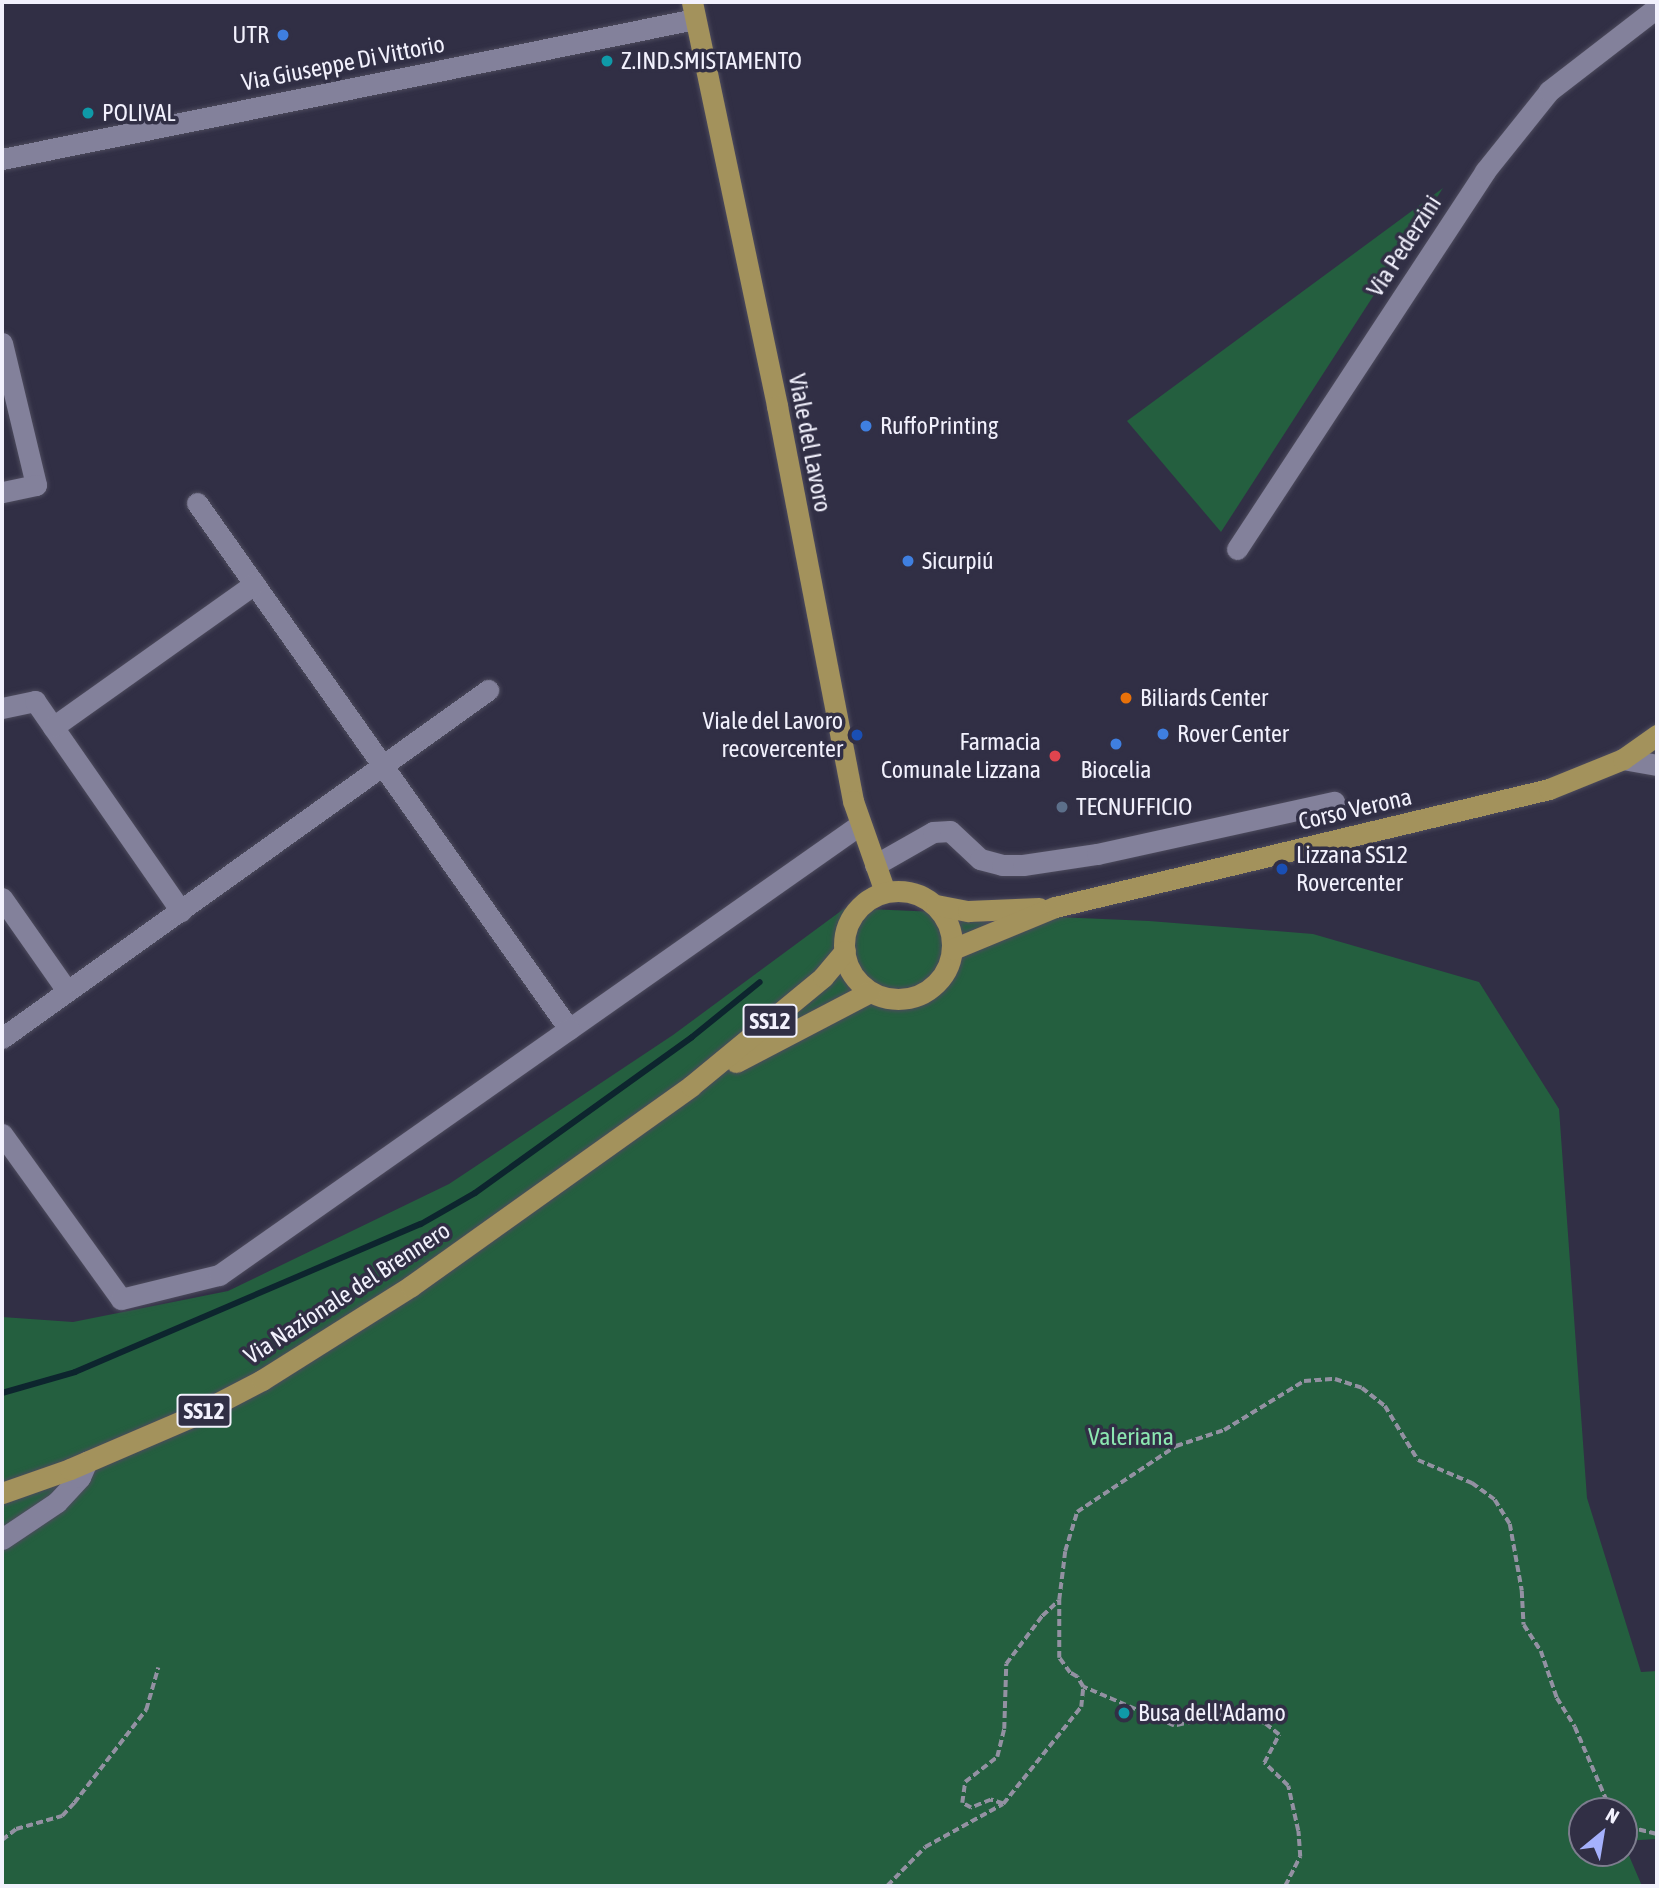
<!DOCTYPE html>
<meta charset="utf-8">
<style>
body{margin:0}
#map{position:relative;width:1659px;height:1888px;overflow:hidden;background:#312f45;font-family:"Asap Condensed",sans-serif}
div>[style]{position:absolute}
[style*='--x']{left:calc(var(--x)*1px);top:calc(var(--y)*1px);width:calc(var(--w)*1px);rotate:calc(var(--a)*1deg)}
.green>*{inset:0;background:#245f3f}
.stream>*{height:6px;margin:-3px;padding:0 3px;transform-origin:3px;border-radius:3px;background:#0d252e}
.path>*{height:3.5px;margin-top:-1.75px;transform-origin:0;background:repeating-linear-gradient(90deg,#9391a2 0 7px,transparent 0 10.5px)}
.roads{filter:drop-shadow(0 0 2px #4d4b5d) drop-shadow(0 0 2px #4d4b5d)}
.minor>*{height:21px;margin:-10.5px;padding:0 10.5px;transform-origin:10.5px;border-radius:10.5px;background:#83819b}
.major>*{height:21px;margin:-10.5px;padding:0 10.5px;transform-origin:10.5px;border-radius:10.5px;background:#a3925c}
.major>.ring{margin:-10.5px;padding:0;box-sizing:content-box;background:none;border:21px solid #a3925c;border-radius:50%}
.dots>*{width:19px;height:19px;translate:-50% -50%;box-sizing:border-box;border:4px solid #312f45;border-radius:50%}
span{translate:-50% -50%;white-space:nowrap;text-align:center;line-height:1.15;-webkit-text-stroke:7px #312f45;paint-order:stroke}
.shield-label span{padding:2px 5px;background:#312f45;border:2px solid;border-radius:5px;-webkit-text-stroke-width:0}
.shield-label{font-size:23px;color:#f2f1fd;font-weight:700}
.poi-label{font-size:24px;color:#f2f1fd}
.right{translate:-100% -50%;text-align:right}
.left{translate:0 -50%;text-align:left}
.street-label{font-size:24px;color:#f2f1fd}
.park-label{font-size:24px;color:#8ce7b1}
.frame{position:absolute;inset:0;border:4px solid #f2f1fd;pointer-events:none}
.north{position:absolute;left:1568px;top:1797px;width:70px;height:70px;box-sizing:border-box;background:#312f45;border:2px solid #7e7d8f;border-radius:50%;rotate:30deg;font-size:19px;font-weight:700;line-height:28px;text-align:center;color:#f2f1fd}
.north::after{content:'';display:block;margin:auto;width:24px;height:32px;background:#a5b1fc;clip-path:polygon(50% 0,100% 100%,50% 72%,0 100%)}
</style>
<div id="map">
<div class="green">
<div style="clip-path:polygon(1443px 188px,1221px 532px,1127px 421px)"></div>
<div style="clip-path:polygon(845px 908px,1149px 921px,1313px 934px,1479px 982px,1559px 1109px,1587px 1498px,1641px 1672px,1657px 1671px,1657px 1839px,1624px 1841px,1624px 1811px,1582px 1811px,1582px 1853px,1624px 1853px,1624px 1844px,1642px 1886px,2px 1886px,2px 1317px,73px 1322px,228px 1291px,449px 1184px,673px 1035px)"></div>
</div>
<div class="stream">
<div style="--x:2;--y:1393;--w:76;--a:-16"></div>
<div style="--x:75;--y:1372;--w:376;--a:-23.2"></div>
<div style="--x:421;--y:1224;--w:62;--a:-29.9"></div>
<div style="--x:475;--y:1193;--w:267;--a:-35.7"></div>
<div style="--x:692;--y:1037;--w:87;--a:-39"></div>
</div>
<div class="path">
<div style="--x:1003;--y:1804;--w:13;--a:-162"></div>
<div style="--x:991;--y:1800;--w:22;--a:158"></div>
<div style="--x:971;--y:1808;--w:10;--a:-151"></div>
<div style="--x:962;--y:1803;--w:21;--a:-82"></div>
<div style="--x:965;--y:1782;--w:41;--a:-38"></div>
<div style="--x:997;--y:1757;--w:29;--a:-76"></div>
<div style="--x:1004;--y:1729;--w:65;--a:-88.2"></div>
<div style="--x:1006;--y:1664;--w:60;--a:-53.1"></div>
<div style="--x:1042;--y:1616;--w:22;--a:-43"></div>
<div style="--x:1624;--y:1821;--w:8;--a:50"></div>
<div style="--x:1629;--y:1827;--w:29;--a:14"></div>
<div style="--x:2;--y:1840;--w:18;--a:-38"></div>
<div style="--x:16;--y:1829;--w:48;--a:-15.8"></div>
<div style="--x:62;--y:1816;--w:18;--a:-47"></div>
<div style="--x:74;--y:1803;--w:118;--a:-52.3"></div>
<div style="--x:146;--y:1710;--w:44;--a:-74.1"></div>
<div style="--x:887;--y:1886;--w:54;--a:-45.7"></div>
<div style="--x:925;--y:1847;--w:89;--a:-28.9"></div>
<div style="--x:1003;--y:1804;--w:124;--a:-51.2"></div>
<div style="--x:1081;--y:1707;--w:20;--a:-84"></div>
<div style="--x:1285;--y:1886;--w:33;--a:-63"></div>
<div style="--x:1300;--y:1857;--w:26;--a:-94"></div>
<div style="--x:1298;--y:1831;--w:46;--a:-102.5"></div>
<div style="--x:1288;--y:1786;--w:33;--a:-136"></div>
<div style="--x:1264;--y:1763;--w:32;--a:-62"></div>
<div style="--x:1279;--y:1735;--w:19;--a:-141"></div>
<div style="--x:1264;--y:1723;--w:40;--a:-168"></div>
<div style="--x:1225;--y:1715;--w:52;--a:167.8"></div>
<div style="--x:1174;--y:1726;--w:99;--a:-156.8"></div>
<div style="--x:1083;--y:1687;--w:12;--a:-121"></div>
<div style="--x:1077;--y:1677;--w:8;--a:-150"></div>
<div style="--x:1070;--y:1673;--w:19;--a:-126"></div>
<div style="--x:1059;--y:1658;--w:58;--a:-90"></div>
<div style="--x:1059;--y:1600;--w:49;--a:-83"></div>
<div style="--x:1065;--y:1551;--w:41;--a:-72.9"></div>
<div style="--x:1077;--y:1512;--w:119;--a:-33.7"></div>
<div style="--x:1176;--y:1446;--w:51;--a:-18.4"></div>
<div style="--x:1224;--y:1430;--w:94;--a:-31.5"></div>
<div style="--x:1304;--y:1381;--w:31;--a:-4"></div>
<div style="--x:1335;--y:1379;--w:28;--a:18"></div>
<div style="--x:1362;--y:1388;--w:29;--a:38"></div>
<div style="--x:1385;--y:1406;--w:63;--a:58.6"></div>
<div style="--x:1418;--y:1460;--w:59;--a:23.1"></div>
<div style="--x:1472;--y:1483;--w:29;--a:36"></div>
<div style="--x:1495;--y:1500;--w:28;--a:58"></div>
<div style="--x:1510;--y:1524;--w:68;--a:79.8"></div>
<div style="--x:1522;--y:1591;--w:34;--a:87"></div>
<div style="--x:1524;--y:1625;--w:31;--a:57"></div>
<div style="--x:1541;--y:1651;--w:50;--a:71.2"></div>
<div style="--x:1557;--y:1698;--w:34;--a:58"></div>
<div style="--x:1575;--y:1727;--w:81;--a:66.6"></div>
<div style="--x:1607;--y:1801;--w:13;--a:51"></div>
</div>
<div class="roads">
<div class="minor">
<div style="--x:2;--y:159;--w:707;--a:-11.42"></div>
<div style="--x:2;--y:343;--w:146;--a:76.5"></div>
<div style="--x:36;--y:485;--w:35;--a:168"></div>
<div style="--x:197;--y:503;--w:644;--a:54.73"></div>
<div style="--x:569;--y:1029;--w:355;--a:-35.1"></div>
<div style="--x:1237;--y:549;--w:452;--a:-56.7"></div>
<div style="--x:1485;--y:171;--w:102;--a:-51.3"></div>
<div style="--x:1549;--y:91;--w:134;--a:-37.7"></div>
<div style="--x:2;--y:708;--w:34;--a:-12"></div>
<div style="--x:35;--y:701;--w:256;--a:55.2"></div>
<div style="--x:53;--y:727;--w:247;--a:-35.4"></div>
<div style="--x:1623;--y:759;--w:35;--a:10"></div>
<div style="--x:875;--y:865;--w:67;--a:-29.6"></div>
<div style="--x:933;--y:832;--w:17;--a:-3"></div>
<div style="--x:950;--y:831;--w:41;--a:43"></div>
<div style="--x:980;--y:859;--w:23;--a:15"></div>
<div style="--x:1002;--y:865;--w:21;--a:0"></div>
<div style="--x:1023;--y:865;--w:75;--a:-8.5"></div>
<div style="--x:1097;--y:854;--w:243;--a:-12.4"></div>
<div style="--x:2;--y:898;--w:113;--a:55"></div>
<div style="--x:2;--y:1038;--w:598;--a:-35.6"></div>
<div style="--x:2;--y:1134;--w:203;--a:54.2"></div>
<div style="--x:121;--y:1299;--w:101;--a:-13.8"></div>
<div style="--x:219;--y:1275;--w:428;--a:-35.1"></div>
<div style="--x:2;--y:1539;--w:66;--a:-33.9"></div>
<div style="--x:57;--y:1502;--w:34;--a:-47"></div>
<div style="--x:80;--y:1477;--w:17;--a:-66"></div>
</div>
<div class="major">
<div style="--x:692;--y:2;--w:413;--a:78.1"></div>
<div style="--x:777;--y:406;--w:402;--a:79.1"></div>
<div style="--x:853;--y:801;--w:96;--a:70.6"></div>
<div class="ring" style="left:844px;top:891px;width:87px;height:87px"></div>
<div style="--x:936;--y:905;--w:33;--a:11"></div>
<div style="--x:968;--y:911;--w:71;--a:-2.4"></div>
<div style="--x:953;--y:949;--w:110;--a:-22.4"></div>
<div style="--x:1055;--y:907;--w:508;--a:-13.43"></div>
<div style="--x:1549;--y:789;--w:80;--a:-22.1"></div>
<div style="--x:1623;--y:759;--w:42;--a:-35.2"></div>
<div style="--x:736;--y:1062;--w:151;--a:-27.6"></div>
<div style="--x:2;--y:1493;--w:72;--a:-19.4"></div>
<div style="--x:70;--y:1469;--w:132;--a:-23.3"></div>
<div style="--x:191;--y:1417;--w:80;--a:-27.5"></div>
<div style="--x:262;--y:1380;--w:176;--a:-32.2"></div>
<div style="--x:411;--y:1286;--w:344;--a:-35.5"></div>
<div style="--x:691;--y:1086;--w:171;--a:-39.5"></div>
<div style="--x:823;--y:977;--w:34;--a:-50"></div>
</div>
</div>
<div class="dots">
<div style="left:283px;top:35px;background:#3f7fe0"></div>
<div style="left:607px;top:61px;background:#0f9aa8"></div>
<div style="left:88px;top:113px;background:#0f9aa8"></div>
<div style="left:866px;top:426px;background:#3f7fe0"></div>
<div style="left:908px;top:561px;background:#3f7fe0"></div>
<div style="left:1126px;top:698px;background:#e8710a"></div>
<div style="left:1163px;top:734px;background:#3f7fe0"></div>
<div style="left:857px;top:735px;background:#1a4fb4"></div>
<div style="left:1116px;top:744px;background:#3f7fe0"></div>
<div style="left:1055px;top:756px;background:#e0444e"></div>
<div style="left:1062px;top:807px;background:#5c6f8a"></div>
<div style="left:1282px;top:869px;background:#1a4fb4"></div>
<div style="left:1124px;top:1713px;background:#0f9aa8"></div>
</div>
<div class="shield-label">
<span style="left:770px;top:1021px">SS12</span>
<span style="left:204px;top:1411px">SS12</span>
</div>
<div class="poi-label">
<span class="right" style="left:269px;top:35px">UTR</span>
<span class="left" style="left:621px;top:61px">Z.IND.SMISTAMENTO</span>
<span class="left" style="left:102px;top:113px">POLIVAL</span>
<span class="left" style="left:880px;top:426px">RuffoPrinting</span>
<span class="left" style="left:922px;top:561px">Sicurpiú</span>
<span class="left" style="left:1140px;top:698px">Biliards Center</span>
<span class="right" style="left:843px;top:735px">Viale del Lavoro<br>recovercenter</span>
<span class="left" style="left:1177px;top:734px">Rover Center</span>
<span class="right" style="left:1041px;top:756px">Farmacia<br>Comunale Lizzana</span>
<span style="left:1116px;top:770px">Biocelia</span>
<span class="left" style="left:1076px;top:807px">TECNUFFICIO</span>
<span class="left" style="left:1296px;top:869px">Lizzana SS12<br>Rovercenter</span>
<span class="left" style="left:1138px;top:1713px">Busa dell'Adamo</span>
</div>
<div class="street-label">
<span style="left:343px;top:63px;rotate:-11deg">Via Giuseppe Di Vittorio</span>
<span style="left:1404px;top:246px;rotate:-57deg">Via Pederzini</span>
<span style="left:810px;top:443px;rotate:79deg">Viale del Lavoro</span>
<span style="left:1355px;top:809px;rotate:-13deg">Corso Verona</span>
<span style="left:347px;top:1293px;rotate:-33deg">Via Nazionale del Brennero</span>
</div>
<div class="park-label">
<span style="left:1131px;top:1437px">Valeriana</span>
</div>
<div class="frame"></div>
<div class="north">N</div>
</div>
